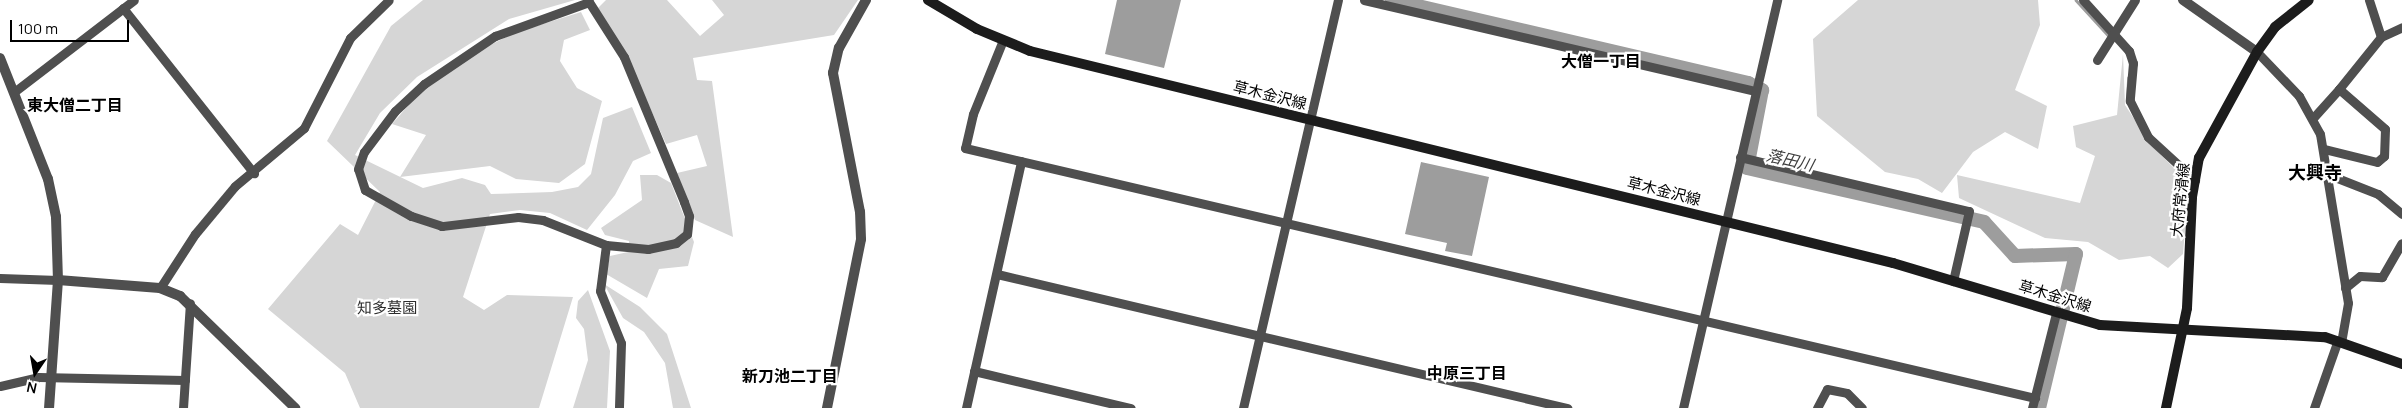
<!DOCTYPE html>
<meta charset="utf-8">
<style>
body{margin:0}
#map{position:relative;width:2402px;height:408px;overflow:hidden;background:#fff;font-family:Manrope,"Noto Sans JP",sans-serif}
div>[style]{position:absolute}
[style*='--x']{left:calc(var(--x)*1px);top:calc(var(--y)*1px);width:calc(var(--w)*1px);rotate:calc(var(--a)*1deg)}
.green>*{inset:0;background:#d6d6d6}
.water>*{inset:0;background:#9d9d9d}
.stream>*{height:2.5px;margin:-1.25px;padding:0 1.25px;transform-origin:1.25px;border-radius:1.25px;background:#9d9d9d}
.river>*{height:14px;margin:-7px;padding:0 7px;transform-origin:7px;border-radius:7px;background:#9d9d9d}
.minor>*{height:9px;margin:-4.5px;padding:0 4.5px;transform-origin:4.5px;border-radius:4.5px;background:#4f4f4f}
.tertiary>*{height:10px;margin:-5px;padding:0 5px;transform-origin:5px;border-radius:5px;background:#4f4f4f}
.secondary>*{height:10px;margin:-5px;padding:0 5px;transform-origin:5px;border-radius:5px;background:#1c1c1c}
span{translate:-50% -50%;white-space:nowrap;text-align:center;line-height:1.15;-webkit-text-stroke:4.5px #fff;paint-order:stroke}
.street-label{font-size:15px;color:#000}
.park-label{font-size:15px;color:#2d2d2d}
.neighbourhood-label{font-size:16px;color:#000;font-weight:700}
.water-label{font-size:16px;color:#3e3e3e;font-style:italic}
.quarter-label{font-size:18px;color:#000;font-weight:700}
.north{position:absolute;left:10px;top:348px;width:50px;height:50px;-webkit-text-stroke:4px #fff;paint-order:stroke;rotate:192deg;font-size:14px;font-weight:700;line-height:20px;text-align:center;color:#000}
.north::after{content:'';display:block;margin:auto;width:18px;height:22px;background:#000;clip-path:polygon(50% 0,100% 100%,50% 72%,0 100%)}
.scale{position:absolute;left:10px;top:20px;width:119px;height:22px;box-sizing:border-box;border:2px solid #000;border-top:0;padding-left:6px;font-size:15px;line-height:18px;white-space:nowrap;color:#000;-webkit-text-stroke:4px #fff;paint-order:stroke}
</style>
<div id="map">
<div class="green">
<div style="clip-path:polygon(423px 0,575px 0,509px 19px,417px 77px,380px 113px,355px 155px,423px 188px,462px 178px,485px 185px,491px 194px,552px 192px,578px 187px,591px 174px,603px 118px,632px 107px,651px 153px,633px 161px,615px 195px,587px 230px,550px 213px,520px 210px,490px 214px,463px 297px,484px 310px,507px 295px,573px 297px,539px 408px,360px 408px,345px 373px,268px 309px,340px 224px,358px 235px,380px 192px,327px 141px,391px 26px)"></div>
<div style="clip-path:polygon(606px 0,667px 0,700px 36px,724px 15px,712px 0,858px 0,834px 35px,693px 58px,697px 80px,712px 81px,733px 237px,695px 220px,677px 173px,707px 166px,697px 135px,666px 144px,627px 56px,598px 8px)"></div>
<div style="clip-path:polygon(1858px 0,2038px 0,2040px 25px,2015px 90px,2047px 106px,2038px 149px,2005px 132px,1973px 152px,1942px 193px,1918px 179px,1885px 172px,1817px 116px,1813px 39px)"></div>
<div style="clip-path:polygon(581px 12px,590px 30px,564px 40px,560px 61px,577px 88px,602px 101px,585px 164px,559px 183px,516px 179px,490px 166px,400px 177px,426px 135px,392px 124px,421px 91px,467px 57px,514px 33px)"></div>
<div style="clip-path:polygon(2123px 54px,2125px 105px,2152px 146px,2189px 183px,2183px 254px,2168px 268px,2150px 256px,2119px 260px,2088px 242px,2045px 238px,1959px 198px,1957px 175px,2080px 203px,2095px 156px,2076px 147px,2073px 126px,2117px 115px)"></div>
<div style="clip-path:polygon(640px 175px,657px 175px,671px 183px,694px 242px,688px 266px,659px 269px,647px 298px,606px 274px,610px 256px,628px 252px,629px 241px,605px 235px,601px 228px,642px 200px)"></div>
<div style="clip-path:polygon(604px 284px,640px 307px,667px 334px,691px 408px,673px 408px,665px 363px,644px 332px,623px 318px)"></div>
<div style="clip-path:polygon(588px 290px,610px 351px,607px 408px,573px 408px,588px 360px,584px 329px,576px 318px,578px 301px)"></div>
</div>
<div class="water">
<div style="clip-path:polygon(1117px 0,1181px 0,1164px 68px,1105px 54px)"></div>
<div style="clip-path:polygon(1421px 162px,1489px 177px,1472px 256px,1445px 251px,1447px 243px,1405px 234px)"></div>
</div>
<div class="stream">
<div style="--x:2076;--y:0;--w:49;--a:47.5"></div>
<div style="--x:2127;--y:100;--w:22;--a:-87"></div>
<div style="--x:2177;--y:169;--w:19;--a:65"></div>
</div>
<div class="river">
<div style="--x:1392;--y:0;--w:366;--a:13.1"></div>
<div style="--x:1748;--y:83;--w:16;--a:27"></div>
<div style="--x:1762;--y:90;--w:79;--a:100.9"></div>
<div style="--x:1747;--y:168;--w:243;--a:12.8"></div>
<div style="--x:1984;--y:222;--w:46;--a:47.6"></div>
<div style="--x:2015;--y:256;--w:61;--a:-1.9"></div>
<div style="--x:2076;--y:254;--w:158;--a:103.5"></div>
</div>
<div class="minor">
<div style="--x:1364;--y:0;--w:401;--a:13.1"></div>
<div style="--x:2083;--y:0;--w:69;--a:48"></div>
<div style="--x:2129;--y:51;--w:13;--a:72"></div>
<div style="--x:2133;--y:63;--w:38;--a:95"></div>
<div style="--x:2130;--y:101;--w:40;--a:63.4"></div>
<div style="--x:2148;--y:137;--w:64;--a:42.5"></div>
<div style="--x:589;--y:2;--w:65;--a:57.5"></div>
<div style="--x:624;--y:57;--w:157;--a:67.5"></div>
<div style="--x:684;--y:202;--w:15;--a:70"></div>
<div style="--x:689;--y:216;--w:18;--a:96"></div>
<div style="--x:687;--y:234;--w:14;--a:141"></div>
<div style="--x:676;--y:243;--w:29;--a:168"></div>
<div style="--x:648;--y:249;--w:42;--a:-174.6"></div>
<div style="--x:606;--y:245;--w:68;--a:-158.4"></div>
<div style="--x:543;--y:220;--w:25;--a:-173"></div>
<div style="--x:518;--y:217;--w:77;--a:173.2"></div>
<div style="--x:442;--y:226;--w:33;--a:-162"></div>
<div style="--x:411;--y:216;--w:53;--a:-150.5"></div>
<div style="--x:365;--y:190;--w:22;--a:-108"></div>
<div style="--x:358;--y:169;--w:18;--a:-71"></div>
<div style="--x:364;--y:152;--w:51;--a:-52.9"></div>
<div style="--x:395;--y:111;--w:40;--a:-43"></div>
<div style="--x:424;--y:84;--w:86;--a:-34.1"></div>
<div style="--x:495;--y:36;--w:100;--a:-19.9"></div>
<div style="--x:123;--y:8;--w:211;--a:51.6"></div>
<div style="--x:2381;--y:37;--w:23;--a:-25"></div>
<div style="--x:1003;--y:40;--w:80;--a:112.1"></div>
<div style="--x:973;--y:114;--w:35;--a:103"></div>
<div style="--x:965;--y:148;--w:1099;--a:13.15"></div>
<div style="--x:2257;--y:52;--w:61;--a:46.3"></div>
<div style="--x:2299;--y:96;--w:43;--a:61.1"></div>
<div style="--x:2320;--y:134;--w:171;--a:80.6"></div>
<div style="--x:2348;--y:303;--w:39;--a:100"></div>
<div style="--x:2097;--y:60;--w:71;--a:-57.7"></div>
<div style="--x:2339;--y:89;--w:67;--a:-51.1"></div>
<div style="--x:2381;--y:37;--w:39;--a:-108"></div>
<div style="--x:14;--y:92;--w:151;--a:-37.5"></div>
<div style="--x:2313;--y:118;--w:39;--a:-48"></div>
<div style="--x:2339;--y:89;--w:61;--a:41"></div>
<div style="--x:2385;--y:129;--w:27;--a:92"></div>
<div style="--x:2384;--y:156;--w:9;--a:139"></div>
<div style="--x:2377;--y:162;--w:55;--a:-166.2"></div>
<div style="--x:1740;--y:157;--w:235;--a:13.3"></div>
<div style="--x:1969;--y:211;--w:72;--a:102.9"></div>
<div style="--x:2327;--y:174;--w:55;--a:21.4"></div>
<div style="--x:2378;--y:194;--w:31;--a:40"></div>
<div style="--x:606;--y:245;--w:46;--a:97.4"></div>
<div style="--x:600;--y:291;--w:56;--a:68"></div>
<div style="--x:621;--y:343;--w:65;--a:91.8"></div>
<div style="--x:997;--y:274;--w:586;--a:13.23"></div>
<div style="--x:0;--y:278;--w:58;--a:2"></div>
<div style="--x:160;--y:288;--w:64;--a:-57.1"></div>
<div style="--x:195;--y:234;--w:62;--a:-50.2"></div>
<div style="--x:235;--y:186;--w:90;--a:-40"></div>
<div style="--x:304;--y:128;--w:101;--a:-62.9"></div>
<div style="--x:350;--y:38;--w:54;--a:-44.3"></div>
<div style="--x:2345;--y:288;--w:19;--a:-39"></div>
<div style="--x:2360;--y:276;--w:22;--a:3"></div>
<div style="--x:2382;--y:277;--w:39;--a:-60"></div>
<div style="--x:974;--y:371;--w:161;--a:13.3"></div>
<div style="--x:0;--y:386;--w:40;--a:-13"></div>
<div style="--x:39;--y:377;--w:146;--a:1.2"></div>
<div style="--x:183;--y:408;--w:105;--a:-86.2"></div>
<div style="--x:966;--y:408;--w:253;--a:-77.4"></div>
<div style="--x:1243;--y:408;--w:419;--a:-76.9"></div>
<div style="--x:1683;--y:408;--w:419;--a:-77"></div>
<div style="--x:1817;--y:408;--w:21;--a:-62"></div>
<div style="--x:1827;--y:389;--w:20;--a:11"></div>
<div style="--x:1847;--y:393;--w:21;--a:45"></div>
<div style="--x:2032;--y:408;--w:98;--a:-75.8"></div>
<div style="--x:2314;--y:408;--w:72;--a:-70.6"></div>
</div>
<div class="tertiary">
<div style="--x:2183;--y:0;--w:90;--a:35.1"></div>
<div style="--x:0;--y:58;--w:130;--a:68.4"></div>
<div style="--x:48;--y:179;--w:39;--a:78"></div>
<div style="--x:56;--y:217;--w:63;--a:88.2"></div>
<div style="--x:58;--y:280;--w:128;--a:94"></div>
<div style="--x:58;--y:280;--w:102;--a:4.5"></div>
<div style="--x:160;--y:288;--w:22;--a:22"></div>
<div style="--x:180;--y:296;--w:161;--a:44.2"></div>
<div style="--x:827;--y:408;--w:172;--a:-78.6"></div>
<div style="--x:861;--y:239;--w:27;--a:-92"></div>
<div style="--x:860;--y:212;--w:142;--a:-101"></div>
<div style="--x:833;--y:73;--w:26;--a:-77"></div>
<div style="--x:839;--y:48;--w:55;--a:-60.6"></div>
</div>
<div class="secondary">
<div style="--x:928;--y:0;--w:57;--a:30.6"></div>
<div style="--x:977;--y:29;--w:57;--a:22.5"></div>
<div style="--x:1030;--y:51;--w:889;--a:13.8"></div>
<div style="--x:1893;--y:263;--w:216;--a:16.7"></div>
<div style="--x:2100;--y:325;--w:225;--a:3.1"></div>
<div style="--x:2325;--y:337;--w:82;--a:19.3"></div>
<div style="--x:2166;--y:408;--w:102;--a:-78.1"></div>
<div style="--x:2187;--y:308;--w:111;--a:-87.4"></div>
<div style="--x:2192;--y:197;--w:40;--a:-80"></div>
<div style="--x:2199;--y:158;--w:121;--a:-61.3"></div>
<div style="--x:2257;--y:52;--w:31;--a:-54"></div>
<div style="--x:2275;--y:27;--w:43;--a:-38.5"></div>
</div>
<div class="street-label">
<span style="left:1270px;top:95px;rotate:14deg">草木金沢線</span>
<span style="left:1664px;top:191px;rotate:14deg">草木金沢線</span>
<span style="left:2180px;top:200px;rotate:-84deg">大府常滑線</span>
<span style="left:2055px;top:296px;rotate:17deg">草木金沢線</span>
</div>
<div class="park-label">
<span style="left:387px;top:308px">知多墓園</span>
</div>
<div class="neighbourhood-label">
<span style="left:1601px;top:61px">大僧一丁目</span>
<span style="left:75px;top:105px">東大僧二丁目</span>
<span style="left:1467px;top:373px">中原三丁目</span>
<span style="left:790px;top:376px">新刀池二丁目</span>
</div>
<div class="water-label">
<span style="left:1790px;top:160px;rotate:13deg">落田川</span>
</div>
<div class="quarter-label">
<span style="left:2315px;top:172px">大興寺</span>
</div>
<div class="north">N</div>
<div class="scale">100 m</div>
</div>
